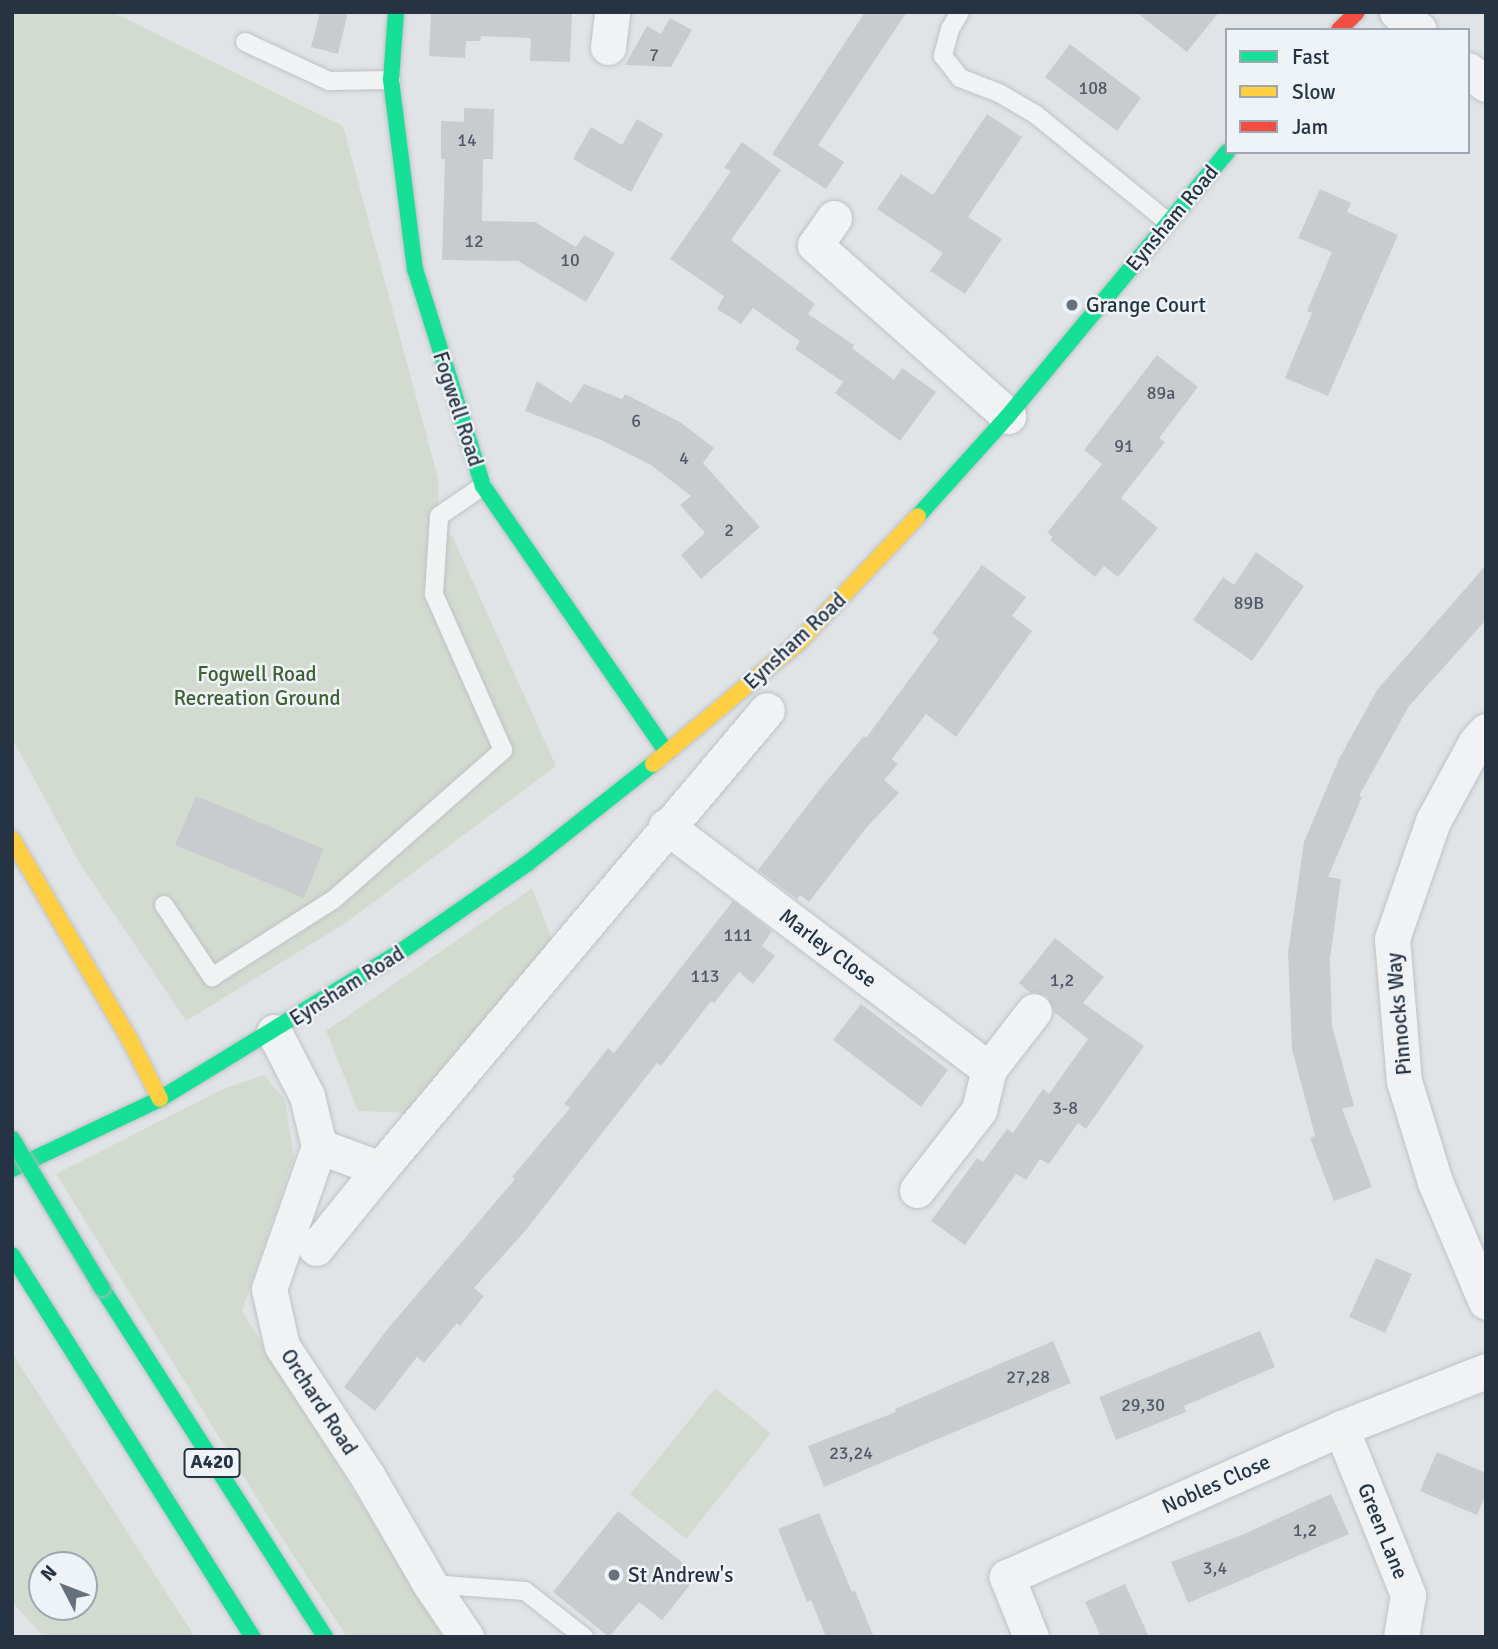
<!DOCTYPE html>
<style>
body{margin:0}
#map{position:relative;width:1498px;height:1649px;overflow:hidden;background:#e1e4e7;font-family:Signika,sans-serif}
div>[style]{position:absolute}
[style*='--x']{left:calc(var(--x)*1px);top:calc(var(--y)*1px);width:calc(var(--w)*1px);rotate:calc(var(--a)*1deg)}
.green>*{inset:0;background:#d3dbd1}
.building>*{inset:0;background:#c9cccf}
.roads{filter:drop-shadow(0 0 2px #bfc2c5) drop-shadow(0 0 2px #bfc2c5)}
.lane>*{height:18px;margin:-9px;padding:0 9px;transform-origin:9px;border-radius:9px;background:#f1f2f3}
.street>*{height:35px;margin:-17.5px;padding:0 17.5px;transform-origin:17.5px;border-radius:17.5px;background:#f1f2f3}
.fast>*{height:16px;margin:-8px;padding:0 8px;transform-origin:8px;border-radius:8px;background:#16e098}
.slow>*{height:16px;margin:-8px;padding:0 8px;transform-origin:8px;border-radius:8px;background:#ffcf43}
.jam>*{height:16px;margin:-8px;padding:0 8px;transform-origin:8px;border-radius:8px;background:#f24e42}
.bridges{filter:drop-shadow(0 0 2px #b3b7bc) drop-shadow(0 0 2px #b3b7bc)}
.fast-bridge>*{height:16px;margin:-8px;padding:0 8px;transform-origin:8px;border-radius:8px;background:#16e098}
.dots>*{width:19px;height:19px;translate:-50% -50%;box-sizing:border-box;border:4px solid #eef3f7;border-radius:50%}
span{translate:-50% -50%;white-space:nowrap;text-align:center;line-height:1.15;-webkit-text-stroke:5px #eef3f7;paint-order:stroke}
.number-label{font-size:18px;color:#505a66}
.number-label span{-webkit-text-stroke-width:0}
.shield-label span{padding:2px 5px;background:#eef3f7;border:2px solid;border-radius:5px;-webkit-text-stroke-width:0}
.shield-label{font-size:19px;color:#263342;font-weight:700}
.street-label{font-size:21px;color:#263342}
.poi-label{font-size:21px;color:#263342}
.left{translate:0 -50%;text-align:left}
.park-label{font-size:21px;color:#405f32}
.frame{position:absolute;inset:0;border:14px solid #263342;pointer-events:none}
.legend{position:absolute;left:1225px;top:28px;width:245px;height:126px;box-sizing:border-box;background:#eef3f7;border:2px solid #9ea6af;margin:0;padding:9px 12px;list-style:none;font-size:21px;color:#263342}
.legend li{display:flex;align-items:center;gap:14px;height:35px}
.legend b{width:35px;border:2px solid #9ea6af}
.north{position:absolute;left:28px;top:1551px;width:70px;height:70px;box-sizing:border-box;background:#eef3f7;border:2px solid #9ea6af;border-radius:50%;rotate:312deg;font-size:19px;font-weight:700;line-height:28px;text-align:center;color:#263342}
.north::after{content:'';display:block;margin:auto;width:24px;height:32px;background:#67717c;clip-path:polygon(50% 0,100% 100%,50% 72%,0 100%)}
</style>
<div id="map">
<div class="green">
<div style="clip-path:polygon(12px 12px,112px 12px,343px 126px,438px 478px,439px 516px,455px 542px,556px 766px,344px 924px,186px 1021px,79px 862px,12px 738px)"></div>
<div style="clip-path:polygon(532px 888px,554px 944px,409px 1113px,358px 1111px,326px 1031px)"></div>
<div style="clip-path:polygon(264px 1075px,285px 1100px,294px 1157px,242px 1311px,444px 1637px,347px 1637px,276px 1529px,56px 1174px,223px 1089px)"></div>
<div style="clip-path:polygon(evenodd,12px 1353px,195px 1637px,44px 1637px,12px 1602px,12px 1353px,84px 1565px,84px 1607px,42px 1607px,42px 1565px,84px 1565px)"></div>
<div style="clip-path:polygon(715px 1388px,771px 1433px,686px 1539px,630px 1494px)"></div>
</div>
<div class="building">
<div style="clip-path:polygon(320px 12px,348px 12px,338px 54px,311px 47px)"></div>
<div style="clip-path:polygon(431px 12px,572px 12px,570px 62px,530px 61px,531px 38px,481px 36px,480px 41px,466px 41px,465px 58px,429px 56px)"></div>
<div style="clip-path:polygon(865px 12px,907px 12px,818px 145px,844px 162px,826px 189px,772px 154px)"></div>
<div style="clip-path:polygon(1136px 12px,1219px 12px,1187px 52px)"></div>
<div style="clip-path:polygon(670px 18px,692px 30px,671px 67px,625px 65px,647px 26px,661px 34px)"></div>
<div style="clip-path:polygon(1070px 44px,1141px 98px,1117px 131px,1045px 77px)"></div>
<div style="clip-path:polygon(464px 108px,494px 109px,493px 159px,483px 159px,482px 221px,535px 222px,576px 247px,584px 235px,615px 253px,586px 302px,518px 261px,442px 260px,445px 159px,441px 159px,441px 121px,464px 122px)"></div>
<div style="clip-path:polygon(987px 114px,1022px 137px,968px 217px,1002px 239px,965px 294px,930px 271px,943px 253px,877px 209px,901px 174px,933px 195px)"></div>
<div style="clip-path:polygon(637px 119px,663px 134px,631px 192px,573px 159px,591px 127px,622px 145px)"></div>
<div style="clip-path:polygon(742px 142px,781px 170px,731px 240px,815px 304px,808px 314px,854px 345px,852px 348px,894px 380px,902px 368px,936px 392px,900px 441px,835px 393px,843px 382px,795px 349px,800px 341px,753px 308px,741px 324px,717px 309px,724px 296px,670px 259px,731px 171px,724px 168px)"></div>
<div style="clip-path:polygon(1320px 189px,1351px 203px,1347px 212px,1398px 235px,1328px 396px,1285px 378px,1312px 313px,1307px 311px,1332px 252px,1298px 238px)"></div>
<div style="clip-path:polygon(1157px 355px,1198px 387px,1159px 438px,1165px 442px,1121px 498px,1158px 528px,1118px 577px,1104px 566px,1095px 577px,1050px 540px,1053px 537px,1047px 533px,1102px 464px,1084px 450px)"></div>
<div style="clip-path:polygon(537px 381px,571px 403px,584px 384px,622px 399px,625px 394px,680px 422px,714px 448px,703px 463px,760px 527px,701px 579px,681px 555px,705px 533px,680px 505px,691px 496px,651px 465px,599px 439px,525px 411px)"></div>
<div style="clip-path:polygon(1256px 552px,1304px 586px,1252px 661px,1193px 620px,1223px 577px,1234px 585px)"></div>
<div style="clip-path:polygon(982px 565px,1026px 597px,1012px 616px,1032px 631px,956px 737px,926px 714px,892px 759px,898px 764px,884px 780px,899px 793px,866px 828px,809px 902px,800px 895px,797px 899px,758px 870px,820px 789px,864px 736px,866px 738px,939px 639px,932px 633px)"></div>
<div style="clip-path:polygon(1486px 565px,1486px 620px,1409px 706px,1359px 796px,1362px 797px,1328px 877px,1341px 879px,1330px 959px,1332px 1026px,1354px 1106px,1342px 1109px,1372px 1187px,1334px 1201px,1310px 1138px,1315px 1136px,1292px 1049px,1288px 953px,1304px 842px,1339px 759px,1377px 690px)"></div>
<div style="clip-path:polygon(196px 796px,324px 849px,304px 898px,175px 845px)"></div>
<div style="clip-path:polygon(733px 901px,772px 931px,762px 946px,775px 956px,753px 984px,739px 972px,714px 1003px,711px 1001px,661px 1066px,657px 1063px,526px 1230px,474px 1288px,484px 1296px,460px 1326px,457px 1323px,424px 1363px,417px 1357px,375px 1411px,344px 1387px,386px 1331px,515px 1179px,512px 1177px,570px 1108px,564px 1104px,608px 1048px,614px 1053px)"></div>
<div style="clip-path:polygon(1055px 938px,1104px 977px,1083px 1003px,1144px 1046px,1086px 1129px,1078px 1123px,1049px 1164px,1040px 1159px,1026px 1180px,1016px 1174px,965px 1245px,931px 1221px,977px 1158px,983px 1162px,1007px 1129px,1013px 1133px,1043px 1089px,1049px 1094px,1088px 1039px,1054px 1012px,1047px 996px,1029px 992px,1019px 983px)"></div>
<div style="clip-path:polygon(861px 1004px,948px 1070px,921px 1107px,833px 1040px)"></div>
<div style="clip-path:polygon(1376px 1258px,1412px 1274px,1385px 1333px,1349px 1317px)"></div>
<div style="clip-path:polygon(1260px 1331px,1275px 1367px,1184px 1406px,1186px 1412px,1116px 1440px,1099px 1397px)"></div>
<div style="clip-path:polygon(1053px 1341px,1071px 1383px,824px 1487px,808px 1446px,896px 1412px,895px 1409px)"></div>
<div style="clip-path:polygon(1437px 1452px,1486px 1473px,1486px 1494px,1477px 1515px,1420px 1491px)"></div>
<div style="clip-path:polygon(1331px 1494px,1349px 1534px,1188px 1603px,1171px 1562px,1242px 1535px)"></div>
<div style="clip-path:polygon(618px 1511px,698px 1575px,662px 1620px,639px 1602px,609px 1637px,553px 1592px)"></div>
<div style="clip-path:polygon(819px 1513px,852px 1592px,855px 1591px,874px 1637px,826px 1637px,811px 1600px,807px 1602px,778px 1529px)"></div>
<div style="clip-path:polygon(1125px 1584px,1149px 1637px,1101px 1637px,1085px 1602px)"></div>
</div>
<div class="roads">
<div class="lane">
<div style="--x:960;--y:12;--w:20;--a:120"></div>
<div style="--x:950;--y:29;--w:28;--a:105"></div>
<div style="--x:943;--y:56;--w:28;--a:52"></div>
<div style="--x:960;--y:78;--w:42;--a:21"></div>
<div style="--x:999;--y:93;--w:42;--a:30.3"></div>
<div style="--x:1035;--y:114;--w:171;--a:39.1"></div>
<div style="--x:245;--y:42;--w:93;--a:24.9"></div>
<div style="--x:329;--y:81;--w:62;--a:-0.9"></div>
<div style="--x:164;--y:905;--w:87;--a:56.3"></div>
<div style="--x:212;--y:977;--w:143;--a:-32.5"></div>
<div style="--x:333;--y:900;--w:227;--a:-41.4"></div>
<div style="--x:503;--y:750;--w:171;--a:-113.9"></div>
<div style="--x:434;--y:594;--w:78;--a:-86.3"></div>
<div style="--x:439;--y:516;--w:53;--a:-34.3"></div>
<div style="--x:430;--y:1584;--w:95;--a:4.2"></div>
<div style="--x:525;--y:1591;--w:75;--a:37.9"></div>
</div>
<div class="street">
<div style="--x:1397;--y:12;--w:28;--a:39"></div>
<div style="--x:608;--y:47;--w:35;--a:-83"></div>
<div style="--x:1468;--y:70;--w:23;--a:38"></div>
<div style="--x:834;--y:218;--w:33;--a:125"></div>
<div style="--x:815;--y:245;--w:258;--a:41.5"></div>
<div style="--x:1486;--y:731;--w:15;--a:132"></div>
<div style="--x:1476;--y:742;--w:90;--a:118.6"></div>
<div style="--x:1433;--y:821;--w:125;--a:109.2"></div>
<div style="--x:1392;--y:939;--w:143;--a:85.2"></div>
<div style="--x:1404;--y:1081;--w:106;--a:72.9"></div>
<div style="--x:1435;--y:1182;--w:130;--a:67"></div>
<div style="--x:666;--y:826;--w:404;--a:37"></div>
<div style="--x:989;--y:1069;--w:73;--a:-52.2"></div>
<div style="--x:274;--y:1032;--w:72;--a:62.7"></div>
<div style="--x:307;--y:1096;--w:51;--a:76.5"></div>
<div style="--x:319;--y:1146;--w:65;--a:20.7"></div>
<div style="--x:380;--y:1169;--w:600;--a:-49.86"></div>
<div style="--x:319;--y:1146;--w:151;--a:109.3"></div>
<div style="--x:269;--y:1289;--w:58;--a:77.2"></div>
<div style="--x:282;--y:1346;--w:157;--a:56.7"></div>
<div style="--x:368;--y:1477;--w:124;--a:59.9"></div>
<div style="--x:430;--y:1584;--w:64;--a:55.8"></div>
<div style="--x:917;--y:1190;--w:101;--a:-52.2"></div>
<div style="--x:979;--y:1110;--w:42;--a:-76.3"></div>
<div style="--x:316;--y:1248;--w:102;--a:-51"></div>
<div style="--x:1341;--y:1428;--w:180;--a:68.1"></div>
<div style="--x:1408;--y:1595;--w:43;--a:99.5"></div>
<div style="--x:1031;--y:1637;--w:65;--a:-111.8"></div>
<div style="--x:1007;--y:1577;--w:366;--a:-24"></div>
<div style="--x:1341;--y:1428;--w:156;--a:-21.5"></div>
</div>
<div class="fast">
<div style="--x:396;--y:12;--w:68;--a:94.2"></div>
<div style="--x:391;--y:80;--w:191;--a:82.8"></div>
<div style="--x:415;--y:269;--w:227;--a:72.6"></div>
<div style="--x:483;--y:486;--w:324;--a:55.4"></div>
<div style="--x:918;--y:516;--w:135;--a:-48"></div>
<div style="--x:1008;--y:416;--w:343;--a:-50.3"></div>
<div style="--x:12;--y:1169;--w:164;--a:-25.3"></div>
<div style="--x:160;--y:1099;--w:281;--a:-31.5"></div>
<div style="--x:400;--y:952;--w:156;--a:-34.8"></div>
<div style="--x:528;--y:863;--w:159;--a:-38.4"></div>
<div style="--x:12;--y:1255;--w:452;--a:57.8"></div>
<div style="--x:102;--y:1288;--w:414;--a:57.4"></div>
</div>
<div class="slow">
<div style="--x:653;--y:764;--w:190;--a:-39.9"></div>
<div style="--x:799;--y:642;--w:173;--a:-46.6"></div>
<div style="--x:12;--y:839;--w:233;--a:59.6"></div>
<div style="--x:130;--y:1040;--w:66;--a:63"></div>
</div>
<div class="jam">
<div style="--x:1339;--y:30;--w:25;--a:-45"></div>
</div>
</div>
<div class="bridges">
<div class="fast-bridge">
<div style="--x:12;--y:1139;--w:174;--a:58.9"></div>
</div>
</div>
<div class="dots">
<div style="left:1072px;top:305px;background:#67717c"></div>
<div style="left:614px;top:1575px;background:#67717c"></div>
</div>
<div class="number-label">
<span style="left:654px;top:55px">7</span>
<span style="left:1093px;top:88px">108</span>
<span style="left:467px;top:140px">14</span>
<span style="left:474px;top:241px">12</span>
<span style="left:570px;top:260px">10</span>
<span style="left:1161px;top:393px">89a</span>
<span style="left:636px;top:421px">6</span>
<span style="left:1124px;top:446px">91</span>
<span style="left:684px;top:458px">4</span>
<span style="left:729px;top:530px">2</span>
<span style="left:1249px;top:603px">89B</span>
<span style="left:738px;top:935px">111</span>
<span style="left:705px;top:976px">113</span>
<span style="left:1062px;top:980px">1,2</span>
<span style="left:1065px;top:1108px">3-8</span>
<span style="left:1028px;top:1377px">27,28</span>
<span style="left:1143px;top:1405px">29,30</span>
<span style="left:851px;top:1453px">23,24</span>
<span style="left:1305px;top:1530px">1,2</span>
<span style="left:1215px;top:1568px">3,4</span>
</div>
<div class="shield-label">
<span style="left:212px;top:1463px">A420</span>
</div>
<div class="street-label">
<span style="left:1172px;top:218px;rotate:-50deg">Eynsham Road</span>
<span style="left:458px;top:409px;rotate:72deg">Fogwell Road</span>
<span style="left:795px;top:641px;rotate:-43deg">Eynsham Road</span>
<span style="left:828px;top:948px;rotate:37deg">Marley Close</span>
<span style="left:347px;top:986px;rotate:-32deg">Eynsham Road</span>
<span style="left:1399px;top:1014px;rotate:-95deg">Pinnocks Way</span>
<span style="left:319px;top:1402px;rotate:57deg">Orchard Road</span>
<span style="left:1216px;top:1484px;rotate:-24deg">Nobles Close</span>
<span style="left:1383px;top:1531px;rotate:68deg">Green Lane</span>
</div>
<div class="poi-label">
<span class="left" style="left:1086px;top:305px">Grange Court</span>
<span class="left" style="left:628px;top:1575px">St Andrew's</span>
</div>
<div class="park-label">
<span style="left:257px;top:686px">Fogwell Road<br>Recreation Ground</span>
</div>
<div class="frame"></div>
<ul class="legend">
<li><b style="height:9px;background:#16e098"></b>Fast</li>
<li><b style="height:9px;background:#ffcf43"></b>Slow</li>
<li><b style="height:9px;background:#f24e42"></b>Jam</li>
</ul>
<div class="north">N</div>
</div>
